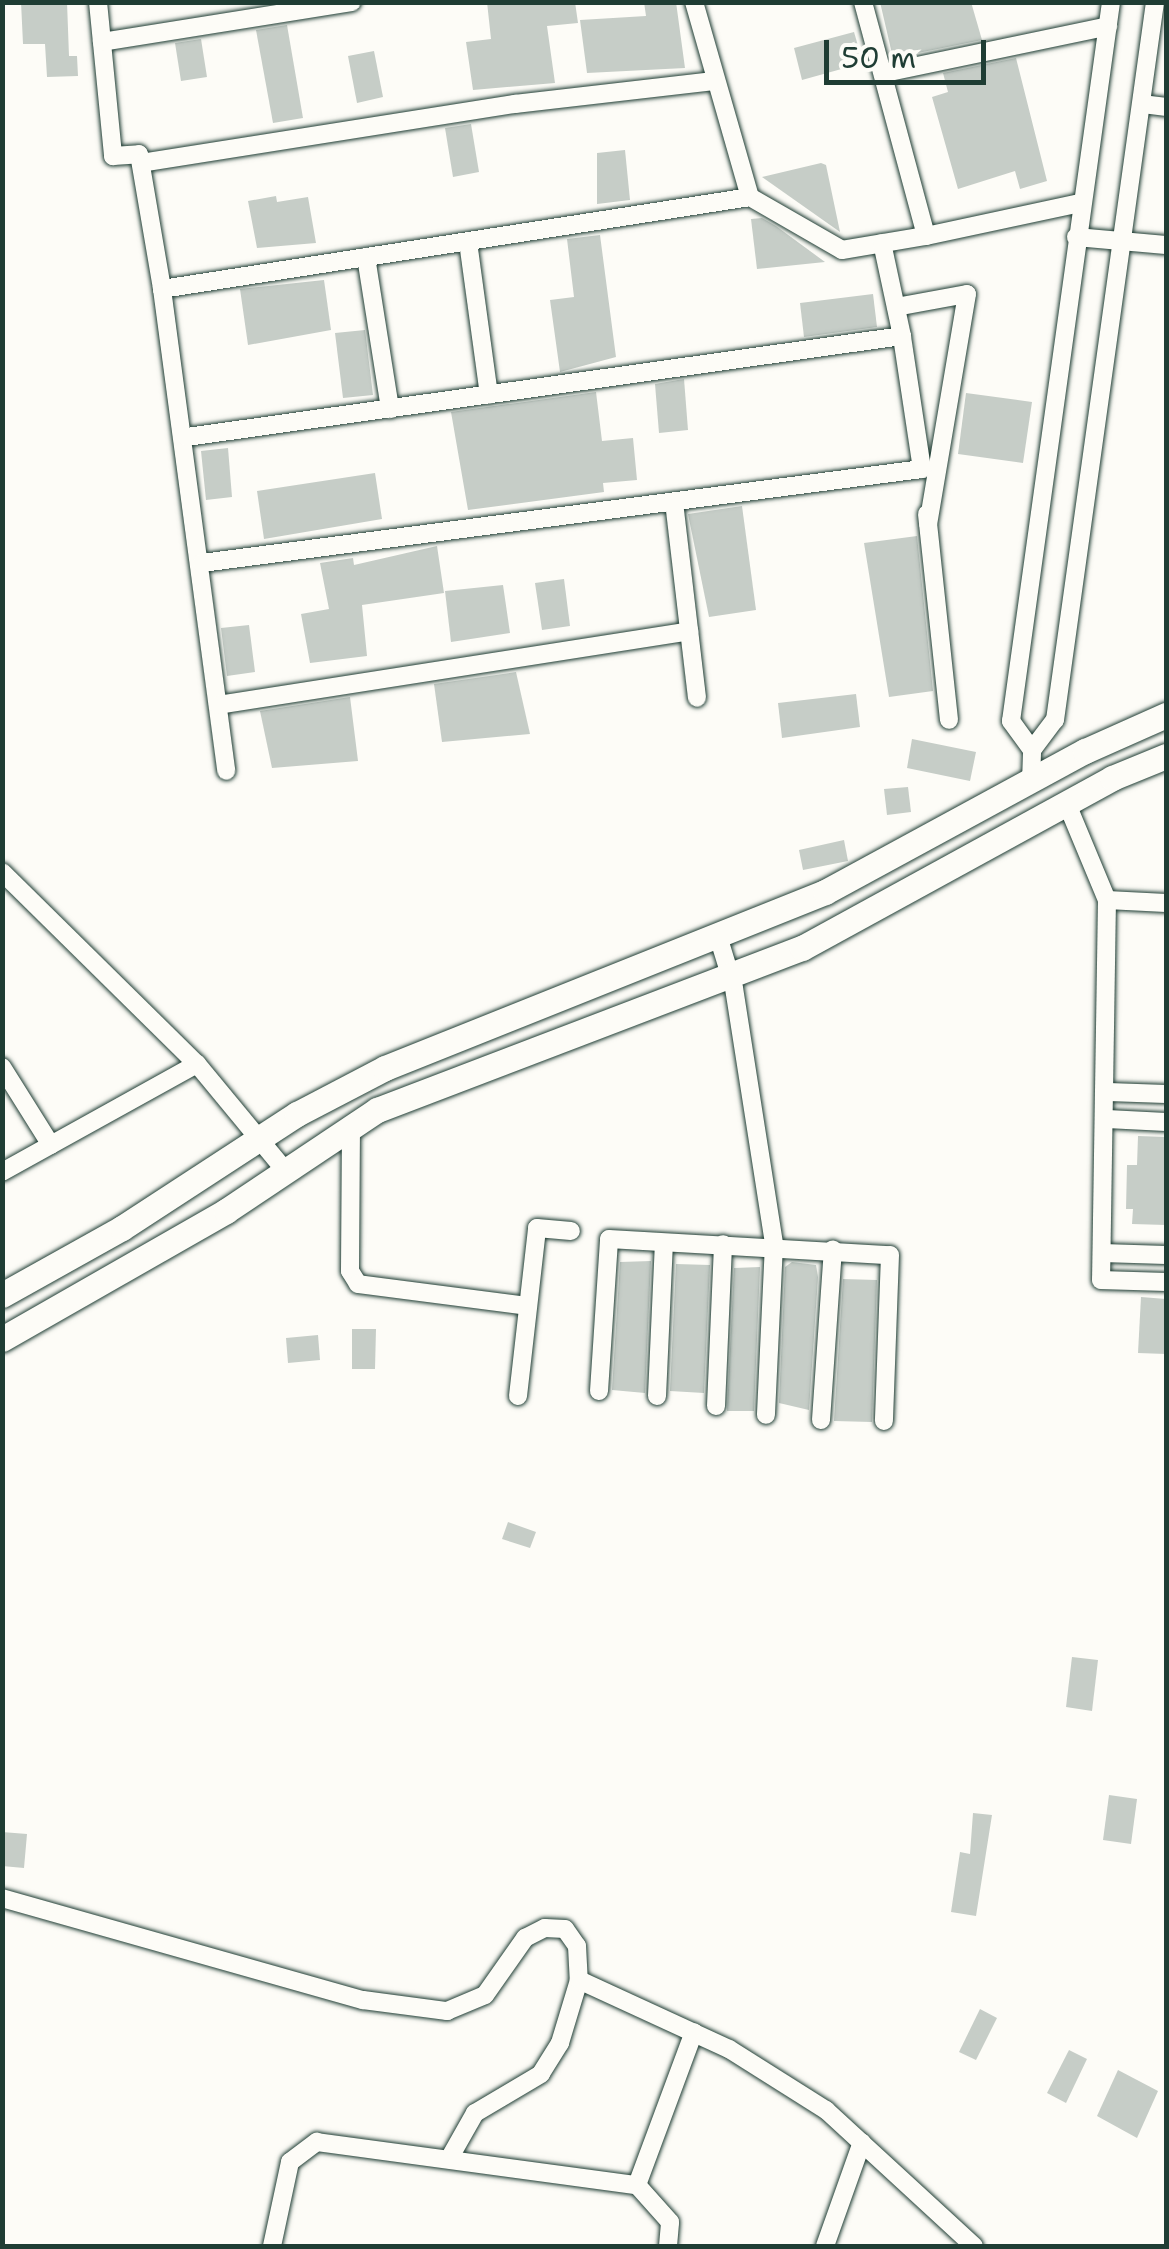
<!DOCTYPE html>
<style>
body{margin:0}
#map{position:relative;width:1169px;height:2249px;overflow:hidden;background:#fdfcf7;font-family:"Shantell Sans",sans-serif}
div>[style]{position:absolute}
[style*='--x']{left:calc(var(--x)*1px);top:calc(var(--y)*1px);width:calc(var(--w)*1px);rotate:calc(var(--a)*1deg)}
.building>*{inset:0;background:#c6cdc7}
.roads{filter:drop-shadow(0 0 2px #1f3d34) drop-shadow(0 0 2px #1f3d34)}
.street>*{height:18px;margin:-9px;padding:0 9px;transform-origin:9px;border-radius:9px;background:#fdfcf7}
.secondary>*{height:25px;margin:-12.5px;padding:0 12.5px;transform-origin:12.5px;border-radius:12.5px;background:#fdfcf7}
span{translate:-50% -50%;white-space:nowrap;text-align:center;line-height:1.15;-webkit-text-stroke:8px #fdfcf7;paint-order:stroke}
.frame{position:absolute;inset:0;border:5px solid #1f3d34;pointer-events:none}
.scale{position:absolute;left:824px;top:40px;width:162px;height:45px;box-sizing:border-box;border:5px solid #1f3d34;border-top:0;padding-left:12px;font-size:30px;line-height:35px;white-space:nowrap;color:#1f3d34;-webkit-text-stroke:8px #fdfcf7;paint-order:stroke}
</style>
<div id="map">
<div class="building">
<div style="clip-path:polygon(21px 2px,67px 2px,69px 56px,77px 56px,78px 76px,47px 77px,45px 44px,23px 44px)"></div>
<div style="clip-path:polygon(487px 2px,575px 2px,578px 23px,547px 26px,555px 83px,473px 90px,466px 42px,491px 39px)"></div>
<div style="clip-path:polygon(644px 2px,676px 2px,685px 68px,587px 73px,580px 20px,646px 16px)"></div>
<div style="clip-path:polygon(880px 2px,971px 2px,982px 40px,893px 58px)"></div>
<div style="clip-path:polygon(287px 25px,303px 118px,273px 123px,256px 30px)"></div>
<div style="clip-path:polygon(854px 32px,863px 63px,802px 80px,794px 48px)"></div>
<div style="clip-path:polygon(201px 39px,207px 77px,181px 81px,175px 43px)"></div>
<div style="clip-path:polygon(374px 51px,383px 97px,357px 103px,348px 56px)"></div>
<div style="clip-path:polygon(1016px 58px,1047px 181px,1020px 189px,1015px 171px,958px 189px,932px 97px,948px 92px,943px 73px)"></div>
<div style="clip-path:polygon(471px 124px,479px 172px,453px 177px,445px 128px)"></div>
<div style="clip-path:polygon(625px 150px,630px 200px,597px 204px,597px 153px)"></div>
<div style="clip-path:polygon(821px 163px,826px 165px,840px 232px,762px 177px)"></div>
<div style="clip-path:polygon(276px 196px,277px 202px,308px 197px,316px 243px,257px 248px,248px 201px)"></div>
<div style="clip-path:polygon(762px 218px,776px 226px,825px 262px,757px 269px,751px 219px)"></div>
<div style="clip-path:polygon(600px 235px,616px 357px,560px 372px,550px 300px,574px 297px,567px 239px)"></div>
<div style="clip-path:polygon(324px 280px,331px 330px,248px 345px,240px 289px)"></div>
<div style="clip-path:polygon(873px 294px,877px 327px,804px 337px,800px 303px)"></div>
<div style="clip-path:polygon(365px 330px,373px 395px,343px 398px,335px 333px)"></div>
<div style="clip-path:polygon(684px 379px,688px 430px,659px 433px,655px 384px)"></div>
<div style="clip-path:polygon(596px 392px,602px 441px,633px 438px,637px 480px,603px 483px,604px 492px,468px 510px,451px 412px)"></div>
<div style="clip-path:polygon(966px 393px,1032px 402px,1023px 463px,958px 454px)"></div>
<div style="clip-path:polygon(228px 448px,232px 497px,206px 500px,201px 451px)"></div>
<div style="clip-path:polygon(375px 473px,382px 519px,264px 539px,257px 491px)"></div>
<div style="clip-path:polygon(742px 506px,756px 610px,709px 617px,688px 514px)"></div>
<div style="clip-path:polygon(917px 536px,933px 691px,889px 697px,864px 543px)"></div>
<div style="clip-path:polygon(437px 546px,444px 593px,362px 605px,367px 656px,310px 663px,301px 614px,329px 609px,320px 563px,353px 558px,354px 565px)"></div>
<div style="clip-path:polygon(564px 579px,570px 626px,542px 630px,535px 583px)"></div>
<div style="clip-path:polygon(503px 585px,510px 633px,451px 642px,445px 591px)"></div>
<div style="clip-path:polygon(249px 625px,255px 672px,227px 676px,221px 628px)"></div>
<div style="clip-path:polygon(516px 672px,530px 734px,442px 742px,434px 684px)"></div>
<div style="clip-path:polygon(856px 694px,860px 727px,782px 738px,778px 703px)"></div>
<div style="clip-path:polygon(350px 697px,358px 761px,272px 768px,260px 711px)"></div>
<div style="clip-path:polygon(912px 739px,976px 752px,970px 781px,907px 768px)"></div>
<div style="clip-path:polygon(908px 787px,911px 812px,887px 815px,884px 789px)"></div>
<div style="clip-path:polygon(844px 840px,848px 861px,803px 870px,799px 850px)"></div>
<div style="clip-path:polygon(1138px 1136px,1166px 1137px,1166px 1225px,1132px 1224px,1133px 1209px,1126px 1209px,1127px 1165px,1137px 1165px)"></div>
<div style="clip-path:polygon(651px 1261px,645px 1393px,612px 1390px,620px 1262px)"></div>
<div style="clip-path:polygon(792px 1262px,816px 1265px,818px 1277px,809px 1410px,779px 1403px,785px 1267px)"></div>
<div style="clip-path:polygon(676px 1264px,710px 1265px,704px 1393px,670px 1391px)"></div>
<div style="clip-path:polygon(760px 1267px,754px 1411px,727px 1411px,734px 1268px)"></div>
<div style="clip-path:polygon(843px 1279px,877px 1280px,872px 1422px,834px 1421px)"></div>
<div style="clip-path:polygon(1141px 1297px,1166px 1299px,1166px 1354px,1138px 1353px)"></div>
<div style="clip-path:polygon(352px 1329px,376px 1329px,375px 1369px,352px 1369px)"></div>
<div style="clip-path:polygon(318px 1335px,320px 1360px,288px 1363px,286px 1338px)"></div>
<div style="clip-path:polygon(508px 1522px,536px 1532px,530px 1548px,502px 1539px)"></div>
<div style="clip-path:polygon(1072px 1657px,1098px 1660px,1092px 1711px,1066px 1707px)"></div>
<div style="clip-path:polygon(1109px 1795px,1137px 1799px,1131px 1844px,1103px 1840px)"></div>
<div style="clip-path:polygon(973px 1813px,992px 1815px,976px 1916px,951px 1912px,960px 1852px,970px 1854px)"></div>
<div style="clip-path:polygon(2px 1832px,27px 1834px,24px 1868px,2px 1866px)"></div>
<div style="clip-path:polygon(980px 2009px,997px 2018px,976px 2060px,959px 2052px)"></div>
<div style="clip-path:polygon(1069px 2050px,1087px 2059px,1066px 2103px,1047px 2093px)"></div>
<div style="clip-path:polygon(1118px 2070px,1158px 2091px,1137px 2138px,1097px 2116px)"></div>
</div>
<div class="roads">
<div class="street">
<div style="--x:98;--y:2;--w:155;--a:84.4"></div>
<div style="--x:113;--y:156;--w:26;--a:-4"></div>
<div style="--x:139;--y:154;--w:137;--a:80.3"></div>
<div style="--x:162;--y:289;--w:486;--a:82.4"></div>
<div style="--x:694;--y:2;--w:203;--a:74"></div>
<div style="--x:750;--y:197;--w:106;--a:29.9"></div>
<div style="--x:842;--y:250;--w:85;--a:-9.5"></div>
<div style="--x:863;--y:2;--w:242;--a:74.9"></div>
<div style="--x:926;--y:236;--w:157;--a:-12.1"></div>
<div style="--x:102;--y:42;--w:253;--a:-9.1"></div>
<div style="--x:884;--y:73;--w:229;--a:-11.8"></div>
<div style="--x:1142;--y:104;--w:24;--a:7"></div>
<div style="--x:141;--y:163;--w:379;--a:-9"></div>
<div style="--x:515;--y:104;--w:200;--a:-6.6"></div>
<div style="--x:1076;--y:237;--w:90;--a:5.1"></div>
<div style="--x:468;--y:242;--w:154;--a:82.2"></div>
<div style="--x:366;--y:257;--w:154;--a:81"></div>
<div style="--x:162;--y:289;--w:595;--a:-8.89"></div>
<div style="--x:896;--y:307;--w:72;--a:-10.4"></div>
<div style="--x:967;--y:294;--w:233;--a:99.6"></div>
<div style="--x:187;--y:437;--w:722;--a:-8.04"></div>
<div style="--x:902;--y:336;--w:95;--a:-102.1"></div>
<div style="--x:674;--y:502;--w:197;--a:83.3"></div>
<div style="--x:927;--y:514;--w:207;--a:83.9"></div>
<div style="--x:202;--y:563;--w:726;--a:-7.44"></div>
<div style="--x:922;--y:469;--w:134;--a:-98.6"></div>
<div style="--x:218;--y:705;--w:477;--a:-8.9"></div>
<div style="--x:1032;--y:750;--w:36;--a:-126"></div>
<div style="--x:1011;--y:721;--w:726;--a:-82.08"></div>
<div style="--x:1031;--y:782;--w:32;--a:-88"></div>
<div style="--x:1032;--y:750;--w:38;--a:-53"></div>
<div style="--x:1055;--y:720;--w:725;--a:-82.07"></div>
<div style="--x:1067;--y:804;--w:104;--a:67.4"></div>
<div style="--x:1107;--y:900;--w:59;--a:2.9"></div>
<div style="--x:2;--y:872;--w:274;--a:44.6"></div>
<div style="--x:197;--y:1064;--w:136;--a:50.4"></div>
<div style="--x:1107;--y:900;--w:380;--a:90.9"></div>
<div style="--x:1101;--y:1280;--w:65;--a:1.8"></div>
<div style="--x:718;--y:936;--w:54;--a:72.9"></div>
<div style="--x:734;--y:988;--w:259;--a:81.1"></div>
<div style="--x:774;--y:1244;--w:171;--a:92.7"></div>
<div style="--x:2;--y:1067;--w:92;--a:57.9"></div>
<div style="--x:1108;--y:1092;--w:58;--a:2"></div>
<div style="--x:1107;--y:1119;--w:59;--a:2.9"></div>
<div style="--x:351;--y:1126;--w:145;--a:90.4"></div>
<div style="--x:350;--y:1271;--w:15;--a:58"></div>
<div style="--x:358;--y:1284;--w:171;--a:7.4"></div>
<div style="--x:2;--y:1172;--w:223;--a:-29"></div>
<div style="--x:1102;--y:1253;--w:64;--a:1.8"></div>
<div style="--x:599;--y:1391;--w:152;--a:-86.2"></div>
<div style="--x:609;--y:1239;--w:281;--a:3.3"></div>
<div style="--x:890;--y:1255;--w:166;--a:92.1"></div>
<div style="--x:518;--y:1396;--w:169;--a:-83.5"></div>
<div style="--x:537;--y:1228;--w:34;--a:5"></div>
<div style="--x:657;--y:1396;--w:153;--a:-87.4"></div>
<div style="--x:716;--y:1406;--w:162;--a:-87.5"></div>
<div style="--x:821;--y:1420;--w:171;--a:-86"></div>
<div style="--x:2;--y:1898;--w:375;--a:15.8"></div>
<div style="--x:363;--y:2000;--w:85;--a:7.5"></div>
<div style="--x:447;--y:2011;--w:41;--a:-22.8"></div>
<div style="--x:485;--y:1995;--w:70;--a:-54.9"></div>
<div style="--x:525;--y:1938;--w:22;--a:-27"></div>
<div style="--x:545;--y:1928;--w:20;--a:3"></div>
<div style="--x:565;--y:1929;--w:21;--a:55"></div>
<div style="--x:577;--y:1946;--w:34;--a:87"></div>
<div style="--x:579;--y:1980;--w:66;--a:106.8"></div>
<div style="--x:560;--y:2043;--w:36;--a:122"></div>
<div style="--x:541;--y:2074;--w:77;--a:149.4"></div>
<div style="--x:475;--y:2113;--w:53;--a:119.5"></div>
<div style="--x:579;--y:1980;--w:165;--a:24.7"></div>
<div style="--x:729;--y:2049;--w:115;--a:32.2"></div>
<div style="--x:826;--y:2110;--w:201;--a:42.6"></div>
<div style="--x:272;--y:2246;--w:86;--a:-77.9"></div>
<div style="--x:290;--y:2162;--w:34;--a:-37"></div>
<div style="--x:317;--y:2142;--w:323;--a:7.7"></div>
<div style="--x:668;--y:2246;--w:24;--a:-85"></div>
<div style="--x:670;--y:2222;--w:50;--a:-131.7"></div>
<div style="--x:637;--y:2185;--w:163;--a:-69.6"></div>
<div style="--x:825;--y:2246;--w:110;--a:-70.4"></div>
</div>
<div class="secondary">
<div style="--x:2;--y:1295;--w:137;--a:-29.2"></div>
<div style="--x:122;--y:1228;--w:209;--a:-33.1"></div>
<div style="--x:297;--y:1114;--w:99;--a:-27.6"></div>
<div style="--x:385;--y:1068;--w:474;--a:-21.8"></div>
<div style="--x:825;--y:892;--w:296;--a:-28.5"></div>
<div style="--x:1085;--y:751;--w:89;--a:-24"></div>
<div style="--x:2;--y:1339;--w:258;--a:-29.7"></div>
<div style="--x:226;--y:1211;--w:182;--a:-33.8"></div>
<div style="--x:377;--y:1110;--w:455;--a:-20.9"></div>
<div style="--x:802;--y:948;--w:354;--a:-28.7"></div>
<div style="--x:1112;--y:778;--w:58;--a:-22.2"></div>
</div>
</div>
<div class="frame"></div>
<div class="scale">50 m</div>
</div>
